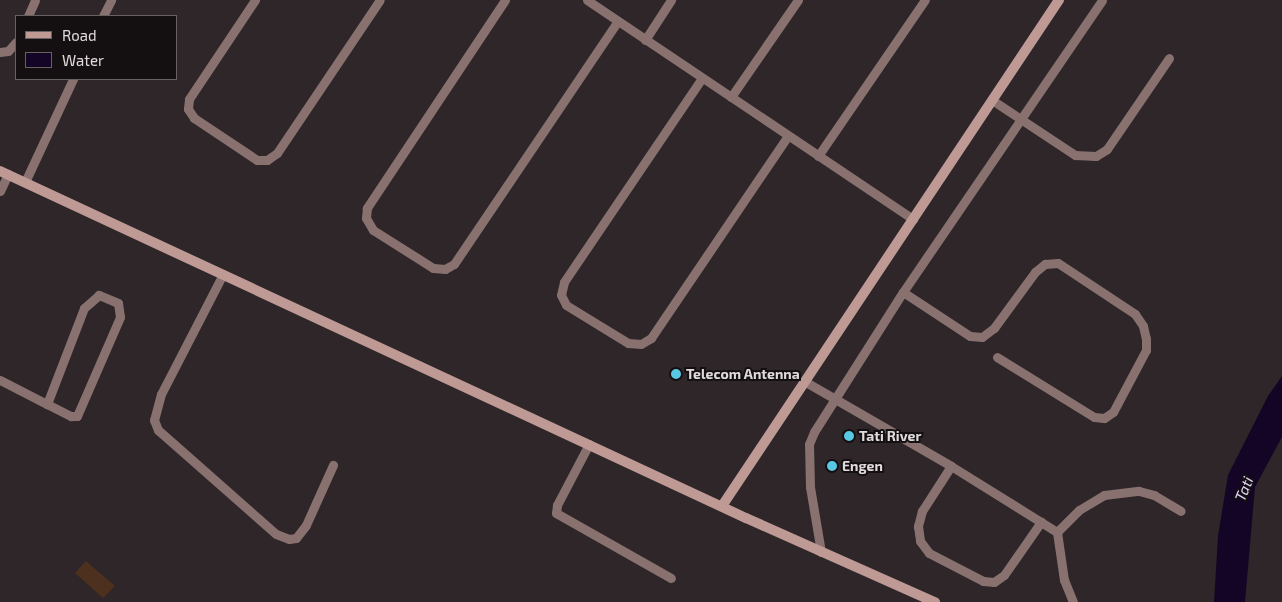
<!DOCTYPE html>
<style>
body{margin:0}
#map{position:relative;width:1282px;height:602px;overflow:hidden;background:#2e2629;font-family:"Exo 2",sans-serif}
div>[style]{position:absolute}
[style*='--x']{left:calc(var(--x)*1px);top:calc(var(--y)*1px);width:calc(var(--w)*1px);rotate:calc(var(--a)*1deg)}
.green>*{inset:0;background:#4d311e}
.water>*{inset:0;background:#140526}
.street>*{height:9px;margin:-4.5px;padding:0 4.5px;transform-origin:4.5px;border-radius:4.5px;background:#88716e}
.secondary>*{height:10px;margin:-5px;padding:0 5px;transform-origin:5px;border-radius:5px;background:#bf9a95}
.dots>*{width:14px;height:14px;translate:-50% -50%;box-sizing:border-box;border:2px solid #141011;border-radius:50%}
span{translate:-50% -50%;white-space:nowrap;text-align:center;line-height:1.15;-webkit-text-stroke:4px #141011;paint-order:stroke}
.poi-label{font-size:14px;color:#e0dadc;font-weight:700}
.left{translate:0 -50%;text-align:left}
.water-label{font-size:15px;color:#e3d4fd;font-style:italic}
.legend{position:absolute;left:15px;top:15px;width:162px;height:65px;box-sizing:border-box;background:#141011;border:1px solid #666162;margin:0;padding:6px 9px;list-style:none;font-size:15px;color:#e0dadc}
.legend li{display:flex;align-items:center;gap:10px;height:25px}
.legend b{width:25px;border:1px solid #666162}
</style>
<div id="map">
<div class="green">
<div style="clip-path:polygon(86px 561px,115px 586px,103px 598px,75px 573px)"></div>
</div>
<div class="water">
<div style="clip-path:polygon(1282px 376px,1282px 437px,1255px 487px,1245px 602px,1214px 602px,1218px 536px,1228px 475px,1268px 396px)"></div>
</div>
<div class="street">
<div style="--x:255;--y:0;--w:119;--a:123.7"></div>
<div style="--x:189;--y:99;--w:10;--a:96"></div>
<div style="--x:188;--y:109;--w:11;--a:56"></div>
<div style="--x:194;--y:118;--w:76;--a:33.7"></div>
<div style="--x:257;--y:160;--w:10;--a:0"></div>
<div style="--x:267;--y:160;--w:12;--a:-35"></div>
<div style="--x:277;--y:153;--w:184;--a:-56.1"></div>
<div style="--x:505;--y:0;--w:250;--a:123.6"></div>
<div style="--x:367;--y:208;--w:10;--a:96"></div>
<div style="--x:366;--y:218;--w:14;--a:60"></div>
<div style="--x:373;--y:230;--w:71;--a:32.3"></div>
<div style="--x:433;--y:268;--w:12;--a:5"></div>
<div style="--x:445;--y:269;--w:10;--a:-29"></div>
<div style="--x:454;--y:264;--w:293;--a:-56"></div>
<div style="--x:587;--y:0;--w:393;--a:33.9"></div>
<div style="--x:28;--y:16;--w:17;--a:-66"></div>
<div style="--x:103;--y:16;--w:18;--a:-63"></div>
<div style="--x:645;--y:40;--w:48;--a:-57"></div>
<div style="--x:0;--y:52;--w:8;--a:-7"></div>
<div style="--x:8;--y:51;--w:12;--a:-48"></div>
<div style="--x:702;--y:78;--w:246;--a:124.1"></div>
<div style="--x:564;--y:282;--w:13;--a:103"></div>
<div style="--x:561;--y:295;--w:11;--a:63"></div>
<div style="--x:566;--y:305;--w:73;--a:31.5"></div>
<div style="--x:628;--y:343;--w:13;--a:4"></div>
<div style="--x:641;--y:344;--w:12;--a:-31"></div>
<div style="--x:651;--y:338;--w:244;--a:-55.9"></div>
<div style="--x:731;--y:97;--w:118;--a:-55.4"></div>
<div style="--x:992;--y:100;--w:100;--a:33.5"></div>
<div style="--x:1075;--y:155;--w:21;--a:3"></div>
<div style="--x:1096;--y:156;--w:13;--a:-32"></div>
<div style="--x:1107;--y:149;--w:110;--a:-55.7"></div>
<div style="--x:818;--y:156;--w:189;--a:-55.6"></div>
<div style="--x:25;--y:182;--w:114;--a:-65"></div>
<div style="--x:0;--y:191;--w:19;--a:-65"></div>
<div style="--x:223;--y:274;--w:135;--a:117.3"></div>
<div style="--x:161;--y:394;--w:27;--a:105"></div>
<div style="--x:154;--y:420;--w:11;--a:68"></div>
<div style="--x:158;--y:430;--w:157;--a:41.4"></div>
<div style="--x:276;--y:534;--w:14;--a:21"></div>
<div style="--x:289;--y:539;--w:7;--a:-8"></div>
<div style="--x:296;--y:538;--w:16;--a:-52"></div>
<div style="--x:306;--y:525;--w:66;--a:-65.8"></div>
<div style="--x:903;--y:292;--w:80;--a:33.3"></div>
<div style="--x:970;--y:336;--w:12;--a:5"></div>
<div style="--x:982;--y:337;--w:15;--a:-37"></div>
<div style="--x:994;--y:328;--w:69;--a:-53.8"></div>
<div style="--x:1035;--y:272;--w:13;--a:-39"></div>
<div style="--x:1045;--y:264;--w:13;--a:-4"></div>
<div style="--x:1058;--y:263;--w:92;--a:33.5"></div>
<div style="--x:1135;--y:314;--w:14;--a:56"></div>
<div style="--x:1143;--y:326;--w:13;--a:77"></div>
<div style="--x:1146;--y:339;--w:11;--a:90"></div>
<div style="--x:1146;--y:350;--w:70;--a:118"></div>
<div style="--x:1113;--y:412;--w:11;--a:146"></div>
<div style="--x:1104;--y:418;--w:10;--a:-174"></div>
<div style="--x:1094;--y:417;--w:114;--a:-148.3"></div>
<div style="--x:0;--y:380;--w:53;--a:27.1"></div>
<div style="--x:47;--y:404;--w:27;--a:27"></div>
<div style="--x:71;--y:416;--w:6;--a:0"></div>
<div style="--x:77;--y:416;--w:108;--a:-66.5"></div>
<div style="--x:120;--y:317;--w:14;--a:-98"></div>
<div style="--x:118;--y:303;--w:21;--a:-157"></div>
<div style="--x:99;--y:295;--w:20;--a:139"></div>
<div style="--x:84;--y:308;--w:103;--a:111.1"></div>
<div style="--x:804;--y:381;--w:170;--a:30"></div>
<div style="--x:951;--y:466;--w:125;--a:31.9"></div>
<div style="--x:589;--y:444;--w:69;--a:117.7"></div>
<div style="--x:557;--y:505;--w:8;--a:97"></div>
<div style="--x:556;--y:513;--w:132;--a:29.5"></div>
<div style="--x:951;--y:466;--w:54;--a:122.8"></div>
<div style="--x:922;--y:511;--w:16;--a:105"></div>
<div style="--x:918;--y:526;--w:15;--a:82"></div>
<div style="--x:920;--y:541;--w:15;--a:53"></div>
<div style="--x:929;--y:553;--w:61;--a:27.4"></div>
<div style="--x:983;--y:581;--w:11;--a:5"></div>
<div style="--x:994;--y:582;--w:12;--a:-35"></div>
<div style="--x:1004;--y:575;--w:65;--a:-55.1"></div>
<div style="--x:821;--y:552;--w:66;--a:-99.6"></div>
<div style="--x:810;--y:487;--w:43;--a:-91.3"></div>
<div style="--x:809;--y:444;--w:13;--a:-67"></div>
<div style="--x:814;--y:432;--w:166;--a:-57.6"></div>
<div style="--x:903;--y:292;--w:353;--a:-55.7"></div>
<div style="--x:1073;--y:602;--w:24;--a:-112"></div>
<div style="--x:1064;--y:580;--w:49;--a:-98.3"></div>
<div style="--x:1057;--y:532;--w:31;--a:-45"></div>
<div style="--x:1079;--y:510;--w:29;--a:-31"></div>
<div style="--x:1104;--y:495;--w:35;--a:-7"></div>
<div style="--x:1139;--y:491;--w:16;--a:15"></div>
<div style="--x:1154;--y:495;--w:31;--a:31"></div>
</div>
<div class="secondary">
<div style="--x:0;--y:171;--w:823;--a:24.95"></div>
<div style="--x:746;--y:518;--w:207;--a:24"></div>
<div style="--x:722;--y:506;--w:608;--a:-56.34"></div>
</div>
<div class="dots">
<div style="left:676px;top:374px;background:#59c8e5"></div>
<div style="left:849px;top:436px;background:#59c8e5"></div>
<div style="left:832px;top:466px;background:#59c8e5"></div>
</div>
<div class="poi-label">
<span class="left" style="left:686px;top:374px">Telecom Antenna</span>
<span class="left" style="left:859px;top:436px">Tati River</span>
<span class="left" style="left:842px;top:466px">Engen</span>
</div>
<div class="water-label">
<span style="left:1244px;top:489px;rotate:-68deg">Tati</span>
</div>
<ul class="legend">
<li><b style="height:6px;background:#bf9a95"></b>Road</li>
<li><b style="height:14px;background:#140526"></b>Water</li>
</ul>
</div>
